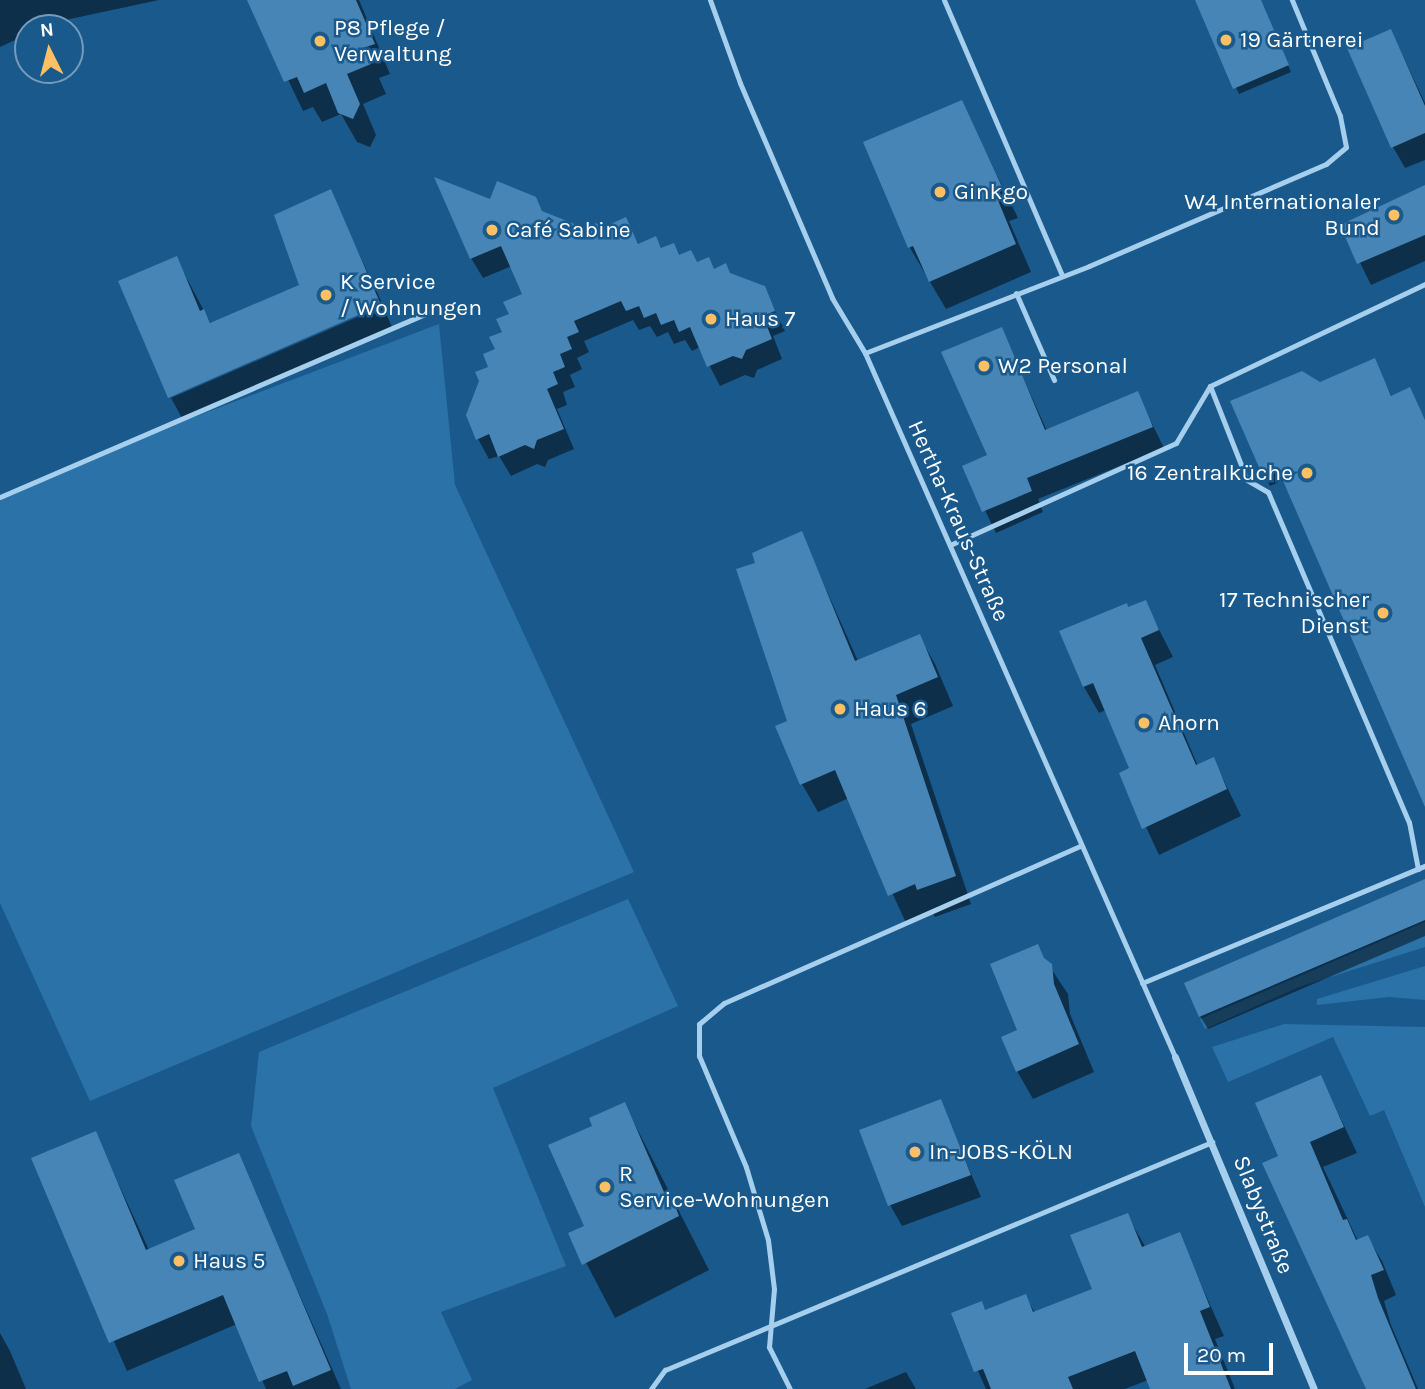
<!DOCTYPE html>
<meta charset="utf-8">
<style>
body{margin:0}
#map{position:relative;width:1425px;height:1389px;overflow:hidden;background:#1a598c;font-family:Karla,sans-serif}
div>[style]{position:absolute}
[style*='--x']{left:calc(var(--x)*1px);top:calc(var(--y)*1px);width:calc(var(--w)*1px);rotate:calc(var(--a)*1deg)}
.green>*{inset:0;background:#2a72a8}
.shadow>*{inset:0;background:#0007}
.building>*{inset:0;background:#4785b6}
.lane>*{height:5px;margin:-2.5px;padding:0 2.5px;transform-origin:2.5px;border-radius:2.5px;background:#a6ceed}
.street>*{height:7px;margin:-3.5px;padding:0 3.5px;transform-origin:3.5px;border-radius:3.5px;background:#a6ceed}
.dots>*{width:19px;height:19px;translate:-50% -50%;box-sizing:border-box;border:4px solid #1a598c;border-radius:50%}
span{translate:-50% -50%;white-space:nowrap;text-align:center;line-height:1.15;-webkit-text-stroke:5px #1a598c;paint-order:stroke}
.poi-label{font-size:23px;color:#fff}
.left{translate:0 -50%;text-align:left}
.right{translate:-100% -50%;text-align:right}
.street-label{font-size:23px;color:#fff}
.north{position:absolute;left:14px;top:14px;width:70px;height:70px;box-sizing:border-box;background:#1a598c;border:2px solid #769bba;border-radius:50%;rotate:354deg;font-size:19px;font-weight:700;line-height:28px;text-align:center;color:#fff}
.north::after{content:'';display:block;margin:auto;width:24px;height:32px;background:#ffc063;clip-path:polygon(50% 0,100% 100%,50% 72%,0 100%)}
.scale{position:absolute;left:1184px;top:1343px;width:89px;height:32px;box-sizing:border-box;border:4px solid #fff;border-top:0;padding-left:9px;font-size:21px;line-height:24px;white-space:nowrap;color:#fff;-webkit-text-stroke:5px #1a598c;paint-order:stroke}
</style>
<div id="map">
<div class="green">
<div style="clip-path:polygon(439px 324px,455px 485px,634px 872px,90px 1101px,0 903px,0 497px,139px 438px)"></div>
<div style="clip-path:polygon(628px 899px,678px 1006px,493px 1088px,566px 1266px,441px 1312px,472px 1380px,455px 1389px,351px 1389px,327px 1314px,251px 1126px,259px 1052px)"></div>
<div style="clip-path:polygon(1425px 922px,1425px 947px,1299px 987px,1205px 1029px,1200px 1019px)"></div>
<div style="clip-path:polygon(1425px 966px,1425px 1000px,1389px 997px,1317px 1005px,1317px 999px)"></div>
<div style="clip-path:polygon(1284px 1024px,1425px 1027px,1425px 1207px,1384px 1110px,1370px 1116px,1333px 1037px,1228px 1082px,1212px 1047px)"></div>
</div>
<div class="shadow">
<div style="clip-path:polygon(0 0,159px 0,28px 28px,28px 34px,0 47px)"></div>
<div style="clip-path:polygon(250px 0,359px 0,390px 74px,379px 78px,386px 94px,363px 104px,376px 135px,370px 147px,357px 142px,341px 114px,322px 122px,313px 107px,303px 111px)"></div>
<div style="clip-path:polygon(1197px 0,1260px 0,1291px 72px,1239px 94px)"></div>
<div style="clip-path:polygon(1391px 31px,1425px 103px,1425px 160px,1405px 168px,1393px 147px)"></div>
<div style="clip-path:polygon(961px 102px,1018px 218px,1009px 221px,1031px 272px,946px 309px,910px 248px,865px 143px)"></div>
<div style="clip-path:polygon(1425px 188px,1425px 261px,1371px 285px,1342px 226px)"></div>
<div style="clip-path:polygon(330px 192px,382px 303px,169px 395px,176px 258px,211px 324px,302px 286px)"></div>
<div style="clip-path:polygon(535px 198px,543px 213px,593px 233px,625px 220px,639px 245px,656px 238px,662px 249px,763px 288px,785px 331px,773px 336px,782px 359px,757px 370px,754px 378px,745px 375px,720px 386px,700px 347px,692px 351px,685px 340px,674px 344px,668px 332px,657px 337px,650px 326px,639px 330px,633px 320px,584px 341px,589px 352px,577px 358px,582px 369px,570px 375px,575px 387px,563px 392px,567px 405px,557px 409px,574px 449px,548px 460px,545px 467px,537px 464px,511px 476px,499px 456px,489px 459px,478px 439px,490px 367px,524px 294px,512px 266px,483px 278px,471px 258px,491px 202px)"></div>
<div style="clip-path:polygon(383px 306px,392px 327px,182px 418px,171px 398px)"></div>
<div style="clip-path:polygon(1001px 329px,1047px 431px,1137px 393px,1164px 448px,1038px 499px,1043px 512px,996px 533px,964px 467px,990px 456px)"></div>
<div style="clip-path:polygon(1374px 360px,1392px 397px,1409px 389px,1425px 420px,1425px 802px,1284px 480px,1270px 486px,1263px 473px,1320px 384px)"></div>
<div style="clip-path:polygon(801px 533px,858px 661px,919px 636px,935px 664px,953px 706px,911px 724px,971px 904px,935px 917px,932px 912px,906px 923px,849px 798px,818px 812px,802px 784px,777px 727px,789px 722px,758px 564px)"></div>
<div style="clip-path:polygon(1145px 602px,1173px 657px,1155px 665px,1198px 766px,1214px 760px,1241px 816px,1159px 855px,1121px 773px,1131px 769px,1106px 710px,1099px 713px,1084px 687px,1061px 632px)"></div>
<div style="clip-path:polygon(1425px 881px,1425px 936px,1208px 1029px,1200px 1016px)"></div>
<div style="clip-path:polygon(1046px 961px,1068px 994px,1070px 1014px,1094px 1072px,1033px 1099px,1017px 1071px,1020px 1031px)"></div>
<div style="clip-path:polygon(1321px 1077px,1357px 1153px,1323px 1167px,1358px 1241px,1367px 1237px,1382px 1261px,1396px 1295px,1384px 1301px,1391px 1325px,1418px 1389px,1366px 1389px,1280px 1157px)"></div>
<div style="clip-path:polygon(940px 1101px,981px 1197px,902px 1226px,890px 1205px)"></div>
<div style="clip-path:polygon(625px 1105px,709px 1270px,615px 1318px,571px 1234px,586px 1227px,594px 1127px)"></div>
<div style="clip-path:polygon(95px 1133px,149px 1250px,197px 1230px,238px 1155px,341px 1389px,266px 1389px,237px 1324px,127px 1371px,33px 1159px)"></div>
<div style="clip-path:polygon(1127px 1215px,1146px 1248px,1179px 1235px,1224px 1336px,1215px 1339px,1235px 1389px,1151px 1389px,1148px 1380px,1125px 1389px,986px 1389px,953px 1314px,986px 1312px,1025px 1296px,1035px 1313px,1094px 1290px)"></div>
<div style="clip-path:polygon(0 1333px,10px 1351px,26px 1389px,0 1389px)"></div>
<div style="clip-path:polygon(906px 1372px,916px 1389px,865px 1389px)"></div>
</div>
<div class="building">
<div style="clip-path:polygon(247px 0,356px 0,375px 44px,363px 48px,371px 64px,347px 74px,360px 104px,353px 119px,338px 113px,326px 83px,304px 93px,297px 77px,284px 82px)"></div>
<div style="clip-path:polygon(1195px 0,1261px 0,1289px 65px,1233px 89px)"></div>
<div style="clip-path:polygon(1391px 29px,1425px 106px,1425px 133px,1391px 148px,1347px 48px)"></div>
<div style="clip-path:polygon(962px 100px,1003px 189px,995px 193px,1016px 244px,929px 282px,913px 246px,908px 248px,863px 142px)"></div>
<div style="clip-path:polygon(434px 177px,490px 199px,497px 181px,536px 197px,542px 211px,592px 231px,595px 223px,604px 227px,626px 217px,638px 244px,656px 236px,661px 248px,674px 243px,679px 255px,691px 250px,697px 262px,709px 257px,714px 269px,726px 263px,730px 273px,765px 286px,775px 311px,763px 316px,772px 339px,746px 350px,742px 359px,733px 356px,707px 367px,690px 327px,679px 332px,674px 320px,661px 325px,656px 313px,644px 318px,639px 306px,626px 311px,621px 301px,574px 321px,579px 332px,567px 337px,572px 349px,560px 354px,565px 367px,553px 372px,558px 384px,547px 389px,564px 429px,537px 440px,534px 449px,525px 445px,498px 457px,489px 434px,476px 440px,466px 415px,479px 381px,475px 372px,488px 367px,483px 354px,495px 349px,489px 337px,502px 332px,496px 319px,509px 314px,503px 302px,522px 294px,501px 246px,470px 259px)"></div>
<div style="clip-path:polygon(1425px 185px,1425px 235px,1357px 264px,1340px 225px)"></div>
<div style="clip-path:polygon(331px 189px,381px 305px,168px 398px,118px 281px,177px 256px,200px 311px,204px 309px,210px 323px,299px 285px,274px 215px)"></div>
<div style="clip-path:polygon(1002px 327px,1045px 430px,1138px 391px,1153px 427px,1027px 478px,1032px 491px,982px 512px,962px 466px,987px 455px,941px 352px)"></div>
<div style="clip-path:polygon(1375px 358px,1391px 396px,1410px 387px,1425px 420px,1425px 807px,1277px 467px,1262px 474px,1230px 401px,1302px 371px,1320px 382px)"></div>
<div style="clip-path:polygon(802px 531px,855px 661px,920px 634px,938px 677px,896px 695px,956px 876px,917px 890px,915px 884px,888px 896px,835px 770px,800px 785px,775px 726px,787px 721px,736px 569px,755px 563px,752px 553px)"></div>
<div style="clip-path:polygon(1146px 600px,1159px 630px,1141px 638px,1196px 765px,1214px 757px,1227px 789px,1142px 829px,1119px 773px,1129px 768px,1093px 683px,1083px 687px,1059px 631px,1127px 603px,1128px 607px)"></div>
<div style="clip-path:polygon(1425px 879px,1425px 920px,1199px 1017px,1184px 983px)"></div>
<div style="clip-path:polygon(1038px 944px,1044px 958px,1052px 964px,1054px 984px,1079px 1044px,1016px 1072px,1001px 1037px,1017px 1030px,990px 964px)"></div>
<div style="clip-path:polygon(1321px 1075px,1344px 1127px,1310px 1142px,1343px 1220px,1347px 1219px,1356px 1240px,1368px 1235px,1384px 1270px,1371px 1275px,1378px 1298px,1416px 1389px,1366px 1389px,1262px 1163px,1278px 1156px,1255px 1103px)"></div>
<div style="clip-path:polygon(941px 1099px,971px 1175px,888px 1206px,859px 1130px)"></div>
<div style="clip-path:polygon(625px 1102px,664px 1192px,669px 1190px,679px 1216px,582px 1265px,568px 1233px,584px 1226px,548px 1145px,592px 1126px,589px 1118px)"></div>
<div style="clip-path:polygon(96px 1131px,146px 1250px,195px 1229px,174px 1180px,239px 1153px,331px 1370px,293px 1386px,287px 1371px,259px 1382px,223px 1295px,109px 1343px,31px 1158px)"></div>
<div style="clip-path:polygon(1128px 1213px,1142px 1247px,1180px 1232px,1210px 1307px,1200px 1311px,1231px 1389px,1150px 1389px,1135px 1351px,1068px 1377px,1073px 1389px,991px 1389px,983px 1369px,974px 1372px,951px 1313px,982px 1301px,985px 1310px,1026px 1294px,1033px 1312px,1092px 1289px,1070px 1235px)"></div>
</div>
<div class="lane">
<div style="--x:710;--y:0;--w:88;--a:70.1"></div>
<div style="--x:740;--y:83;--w:234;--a:66.8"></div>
<div style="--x:832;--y:298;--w:64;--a:59"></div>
<div style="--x:865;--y:353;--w:769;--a:66.23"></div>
<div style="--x:944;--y:0;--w:299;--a:66.8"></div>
<div style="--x:1016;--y:293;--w:95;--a:66.4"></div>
<div style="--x:865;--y:353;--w:240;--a:-21.2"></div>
<div style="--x:1089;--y:266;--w:258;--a:-23.3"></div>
<div style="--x:1326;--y:164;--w:26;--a:-40"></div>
<div style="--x:1346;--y:147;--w:32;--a:-101"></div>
<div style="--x:1340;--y:116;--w:126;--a:-112.5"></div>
<div style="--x:1210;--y:386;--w:101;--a:68.5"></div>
<div style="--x:1247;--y:480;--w:24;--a:30"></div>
<div style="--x:1268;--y:492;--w:359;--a:66.9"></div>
<div style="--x:1409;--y:822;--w:48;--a:79.2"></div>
<div style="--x:0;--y:497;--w:468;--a:-23.3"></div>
<div style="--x:950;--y:545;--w:248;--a:-24.3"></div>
<div style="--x:1176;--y:443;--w:66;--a:-59.2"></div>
<div style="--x:1210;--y:386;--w:238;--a:-25.4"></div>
<div style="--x:1142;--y:983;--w:306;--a:-22.5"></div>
<div style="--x:651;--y:1389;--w:24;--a:-54"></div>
<div style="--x:665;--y:1370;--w:593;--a:-22.63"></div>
<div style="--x:790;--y:1389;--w:47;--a:-116.6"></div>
<div style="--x:769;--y:1347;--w:58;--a:-85.1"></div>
<div style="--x:774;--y:1289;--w:49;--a:-97"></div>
<div style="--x:768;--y:1240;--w:76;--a:-106.8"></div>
<div style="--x:746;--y:1167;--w:121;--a:-112.9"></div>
<div style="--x:699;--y:1056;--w:32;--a:-90"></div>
<div style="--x:699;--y:1024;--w:33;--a:-40"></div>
<div style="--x:724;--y:1003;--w:389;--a:-23.8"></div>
</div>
<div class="street">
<div style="--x:1175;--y:1057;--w:360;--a:67.3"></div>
</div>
<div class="dots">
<div style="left:1226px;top:40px;background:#ffc063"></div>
<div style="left:320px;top:41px;background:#ffc063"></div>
<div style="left:940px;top:192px;background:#ffc063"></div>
<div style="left:1394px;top:215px;background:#ffc063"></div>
<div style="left:492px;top:230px;background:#ffc063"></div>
<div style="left:326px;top:295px;background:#ffc063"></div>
<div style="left:711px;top:319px;background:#ffc063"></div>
<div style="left:984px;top:366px;background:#ffc063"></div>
<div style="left:1307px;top:473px;background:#ffc063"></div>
<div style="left:1383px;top:613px;background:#ffc063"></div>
<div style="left:840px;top:709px;background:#ffc063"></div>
<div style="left:1144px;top:723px;background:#ffc063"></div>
<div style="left:915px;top:1152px;background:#ffc063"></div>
<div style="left:605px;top:1187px;background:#ffc063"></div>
<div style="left:179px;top:1261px;background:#ffc063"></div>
</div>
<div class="poi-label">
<span class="left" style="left:334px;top:41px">P8 Pflege /<br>Verwaltung</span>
<span class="left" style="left:1240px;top:40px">19 Gärtnerei</span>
<span class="left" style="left:954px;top:192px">Ginkgo</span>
<span class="right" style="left:1380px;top:215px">W4 Internationaler<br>Bund</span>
<span class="left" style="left:506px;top:230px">Café Sabine</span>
<span class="left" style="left:340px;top:295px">K Service<br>/ Wohnungen</span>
<span class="left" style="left:725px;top:319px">Haus 7</span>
<span class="left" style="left:998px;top:366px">W2 Personal</span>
<span class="right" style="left:1293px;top:473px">16 Zentralküche</span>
<span class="right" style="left:1369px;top:613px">17 Technischer<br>Dienst</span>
<span class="left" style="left:854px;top:709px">Haus 6</span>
<span class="left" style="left:1158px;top:723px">Ahorn</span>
<span class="left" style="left:929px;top:1152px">In-JOBS-KÖLN</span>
<span class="left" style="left:619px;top:1187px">R<br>Service-Wohnungen</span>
<span class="left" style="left:193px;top:1261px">Haus 5</span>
</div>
<div class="street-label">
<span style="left:958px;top:521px;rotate:66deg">Hertha-Kraus-Straße</span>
<span style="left:1263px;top:1215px;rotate:68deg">Slabystraße</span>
</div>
<div class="north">N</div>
<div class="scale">20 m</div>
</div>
